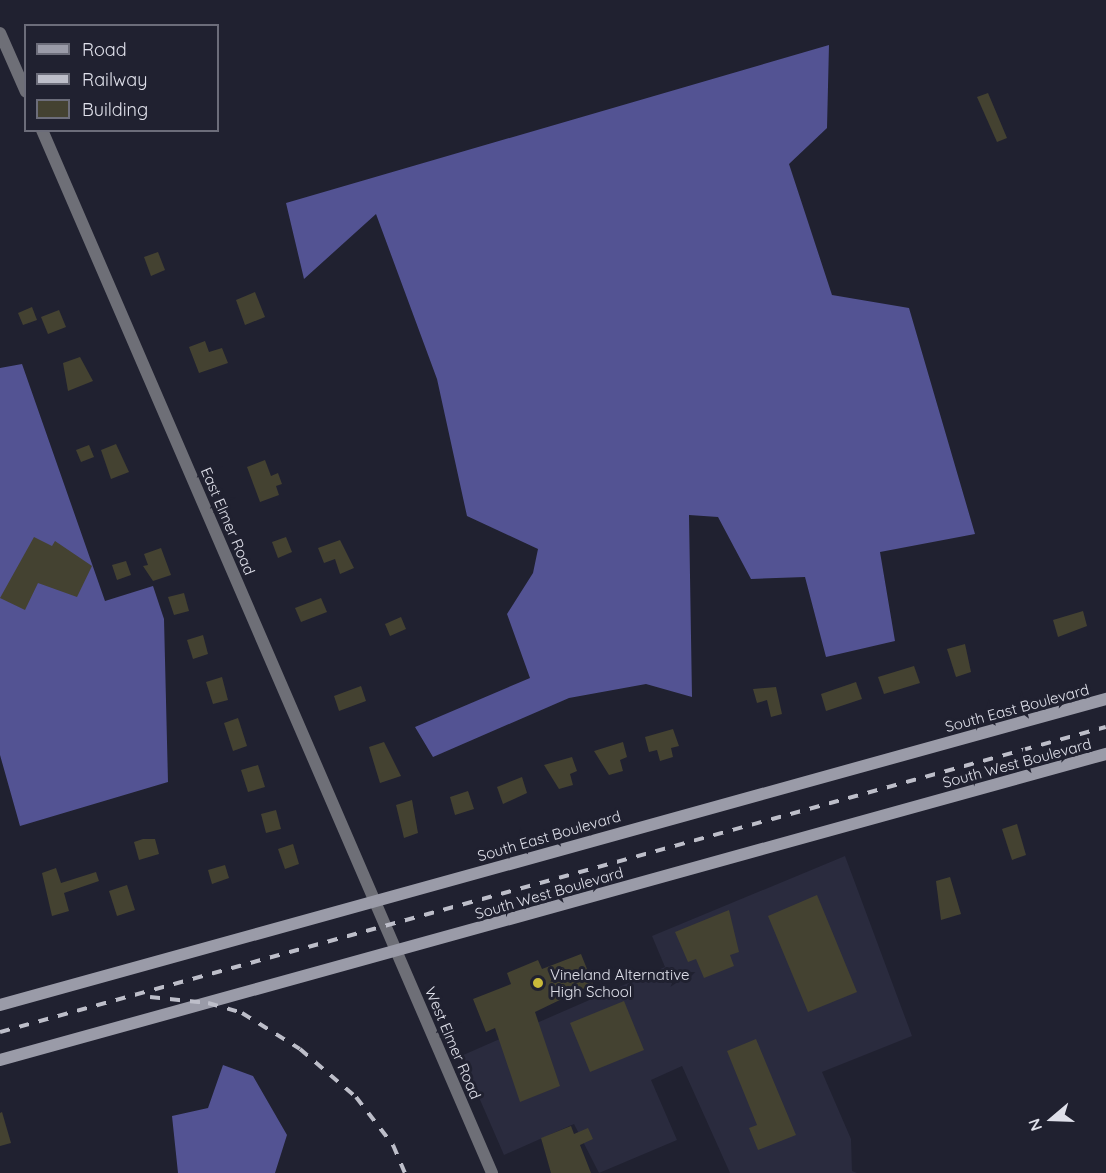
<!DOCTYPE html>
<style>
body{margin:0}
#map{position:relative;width:1106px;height:1173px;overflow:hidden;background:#202130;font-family:Quicksand,sans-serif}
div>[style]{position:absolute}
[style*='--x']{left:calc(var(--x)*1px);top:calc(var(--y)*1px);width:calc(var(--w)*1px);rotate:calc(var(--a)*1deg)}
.built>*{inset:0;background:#2a2b3e}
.forest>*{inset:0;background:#535393}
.building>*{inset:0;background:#444231}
.minor>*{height:12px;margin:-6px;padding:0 6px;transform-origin:6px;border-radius:6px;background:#6e6f77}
.secondary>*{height:12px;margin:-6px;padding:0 6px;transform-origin:6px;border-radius:6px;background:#9a9ba8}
.rail>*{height:4px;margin-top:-2px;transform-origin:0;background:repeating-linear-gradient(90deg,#bdbec9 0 10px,transparent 0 20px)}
.dots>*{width:16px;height:16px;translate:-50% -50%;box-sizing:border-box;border:3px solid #202130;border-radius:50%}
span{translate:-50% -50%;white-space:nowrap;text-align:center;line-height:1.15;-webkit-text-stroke:6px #202130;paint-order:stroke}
.street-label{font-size:15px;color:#dfe0ea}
.poi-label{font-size:15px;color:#dfe0ea}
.left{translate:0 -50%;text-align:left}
.legend{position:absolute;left:24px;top:24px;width:195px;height:108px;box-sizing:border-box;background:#202130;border:2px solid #6c6d7a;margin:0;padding:8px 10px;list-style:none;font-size:18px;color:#dfe0ea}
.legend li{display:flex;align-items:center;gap:12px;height:30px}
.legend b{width:30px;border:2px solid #6c6d7a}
.north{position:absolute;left:1022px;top:1089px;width:60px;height:60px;-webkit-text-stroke:4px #202130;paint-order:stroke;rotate:251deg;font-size:16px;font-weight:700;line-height:24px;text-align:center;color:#dfe0ea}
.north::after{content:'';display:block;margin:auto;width:21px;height:27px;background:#dfe0ea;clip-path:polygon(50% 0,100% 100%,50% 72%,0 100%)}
</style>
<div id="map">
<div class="built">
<div style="clip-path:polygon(845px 856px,912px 1036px,822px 1072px,851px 1139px,852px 1171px,857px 1173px,730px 1173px,682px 1066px,651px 1080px,677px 1140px,599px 1173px,574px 1124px,504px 1155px,461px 1056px,665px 967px,652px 936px)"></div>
</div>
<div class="forest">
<div style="clip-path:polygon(829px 45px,827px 128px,789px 164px,832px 295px,909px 308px,975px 534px,880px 552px,895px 641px,826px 657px,805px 577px,751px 579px,718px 517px,689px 515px,692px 697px,646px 684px,569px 698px,433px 757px,415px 727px,530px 678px,507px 614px,533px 573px,538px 549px,467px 516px,437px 379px,376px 214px,304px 279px,286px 203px)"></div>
<div style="clip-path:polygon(22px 364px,105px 601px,153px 586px,164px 619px,168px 782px,20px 826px,0 755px,0 368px)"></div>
<div style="clip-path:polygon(223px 1065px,253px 1076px,287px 1135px,275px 1173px,178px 1173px,172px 1116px,208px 1108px)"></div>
</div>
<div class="building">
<div style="clip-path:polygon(988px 93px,1007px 138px,997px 142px,977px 97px)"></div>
<div style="clip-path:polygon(158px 252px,165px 270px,151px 276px,144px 257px)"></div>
<div style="clip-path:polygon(255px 292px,265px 317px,245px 325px,236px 300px)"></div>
<div style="clip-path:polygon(32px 307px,37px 320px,23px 325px,18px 313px)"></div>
<div style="clip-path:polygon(59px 310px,66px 327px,48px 334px,41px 317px)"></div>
<div style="clip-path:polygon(205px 341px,209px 352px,222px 348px,228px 363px,199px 373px,189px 347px)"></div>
<div style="clip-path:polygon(80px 357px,93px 381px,68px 391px,63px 363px)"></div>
<div style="clip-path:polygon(116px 444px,129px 472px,111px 479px,101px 450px)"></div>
<div style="clip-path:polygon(89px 445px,94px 457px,81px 462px,76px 450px)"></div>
<div style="clip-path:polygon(265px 460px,271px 476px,278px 473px,282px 484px,276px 486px,279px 495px,260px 502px,247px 467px)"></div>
<div style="clip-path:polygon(34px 537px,52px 546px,55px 541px,92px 566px,77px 597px,38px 583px,25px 610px,0 598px)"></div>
<div style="clip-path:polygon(286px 537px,292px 552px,278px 558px,272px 542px)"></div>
<div style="clip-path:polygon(340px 540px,354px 568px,340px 574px,335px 559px,324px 563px,318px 548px)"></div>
<div style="clip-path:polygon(161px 548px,171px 575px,153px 581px,143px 566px,148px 565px,144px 554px)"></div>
<div style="clip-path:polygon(126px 561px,131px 575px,117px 580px,112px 565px)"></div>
<div style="clip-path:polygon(184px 593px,189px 611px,174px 615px,168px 597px)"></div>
<div style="clip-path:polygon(321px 598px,327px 612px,301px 622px,295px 608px)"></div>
<div style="clip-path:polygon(1083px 611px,1087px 626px,1058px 637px,1053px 620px)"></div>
<div style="clip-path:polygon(401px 617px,406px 629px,390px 636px,385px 624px)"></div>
<div style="clip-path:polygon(203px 635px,208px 654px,193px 659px,187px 640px)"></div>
<div style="clip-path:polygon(965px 644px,971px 672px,956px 677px,947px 649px)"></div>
<div style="clip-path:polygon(914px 666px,920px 683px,884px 694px,878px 677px)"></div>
<div style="clip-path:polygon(222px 677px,228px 700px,213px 704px,206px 682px)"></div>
<div style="clip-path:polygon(856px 682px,862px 699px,826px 711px,821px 694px)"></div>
<div style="clip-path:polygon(361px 686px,366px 701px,339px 711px,334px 696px)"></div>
<div style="clip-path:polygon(776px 687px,782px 714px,771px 717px,767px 700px,757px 703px,753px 689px)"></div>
<div style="clip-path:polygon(238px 718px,247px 746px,233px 751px,224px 723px)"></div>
<div style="clip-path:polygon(673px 729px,679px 746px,671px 748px,673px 757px,660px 761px,657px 750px,649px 752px,645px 737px)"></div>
<div style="clip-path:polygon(384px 742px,401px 776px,380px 783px,369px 747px)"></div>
<div style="clip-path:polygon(623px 742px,627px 757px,620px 760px,623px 771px,609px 775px,594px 751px)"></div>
<div style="clip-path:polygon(572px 757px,577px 771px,570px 774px,573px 785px,559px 789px,544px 765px)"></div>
<div style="clip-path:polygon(258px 765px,265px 787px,248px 792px,241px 770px)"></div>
<div style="clip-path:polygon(522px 777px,527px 793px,503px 804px,497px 787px)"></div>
<div style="clip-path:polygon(468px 791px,474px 809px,455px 815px,450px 797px)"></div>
<div style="clip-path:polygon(412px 800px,418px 833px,404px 838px,396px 805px)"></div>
<div style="clip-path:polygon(276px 810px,281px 829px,266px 833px,261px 814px)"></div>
<div style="clip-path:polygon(1017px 824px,1026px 855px,1012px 860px,1002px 829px)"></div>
<div style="clip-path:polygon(143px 839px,155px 839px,159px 854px,139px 860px,134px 842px)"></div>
<div style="clip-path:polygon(293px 844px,299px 864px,285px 869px,278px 849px)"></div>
<div style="clip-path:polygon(225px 865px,229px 878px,212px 884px,208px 870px)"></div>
<div style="clip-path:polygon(56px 868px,61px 883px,96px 872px,99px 881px,64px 893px,69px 911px,52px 916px,42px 873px)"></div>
<div style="clip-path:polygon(950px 877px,961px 914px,941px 920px,936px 881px)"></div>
<div style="clip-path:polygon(127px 885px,135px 910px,117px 916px,109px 891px)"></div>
<div style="clip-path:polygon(817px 895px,857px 992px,808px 1012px,768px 916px)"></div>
<div style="clip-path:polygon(729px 910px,739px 952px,730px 955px,734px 966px,704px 978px,696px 959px,688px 962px,675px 932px)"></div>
<div style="clip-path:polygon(581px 954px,593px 984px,535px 1012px,560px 1086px,520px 1102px,495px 1028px,486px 1032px,473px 999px,511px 984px,507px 973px,538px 960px,542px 969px)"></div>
<div style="clip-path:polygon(624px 1001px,644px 1050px,590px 1072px,570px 1023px)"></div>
<div style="clip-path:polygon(756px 1039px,796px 1135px,758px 1150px,749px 1128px,757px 1125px,727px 1051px)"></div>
<div style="clip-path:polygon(2px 1112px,11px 1143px,0 1146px,0 1113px)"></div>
<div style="clip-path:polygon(571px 1126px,574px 1134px,588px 1128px,593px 1139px,580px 1145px,591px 1173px,551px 1173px,541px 1138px)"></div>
</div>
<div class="minor">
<div style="--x:0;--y:33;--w:64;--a:66.2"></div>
<div style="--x:42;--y:130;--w:1136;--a:66.66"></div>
</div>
<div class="secondary">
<div style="--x:0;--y:1005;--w:1148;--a:-15.47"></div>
<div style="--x:0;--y:1060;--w:1148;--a:-15.47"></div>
</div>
<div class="rail">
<div style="--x:150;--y:997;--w:58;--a:5.9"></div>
<div style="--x:208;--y:1003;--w:35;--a:16"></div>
<div style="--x:242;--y:1013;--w:68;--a:31.8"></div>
<div style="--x:300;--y:1049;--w:74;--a:40.6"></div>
<div style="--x:356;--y:1097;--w:61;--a:52.4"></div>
<div style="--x:393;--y:1145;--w:30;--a:67"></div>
<div style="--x:0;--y:1032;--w:1147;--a:-15.42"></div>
</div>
<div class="dots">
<div style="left:538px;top:983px;background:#caba3a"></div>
</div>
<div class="street-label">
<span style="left:228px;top:521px;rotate:67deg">East Elmer Road</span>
<span style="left:1017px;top:708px;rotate:-15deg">South East Boulevard</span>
<span style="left:1017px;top:763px;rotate:-15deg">South West Boulevard</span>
<span style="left:549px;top:836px;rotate:-16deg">South East Boulevard</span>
<span style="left:549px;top:893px;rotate:-16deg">South West Boulevard</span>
<span style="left:453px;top:1043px;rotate:67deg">West Elmer Road</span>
</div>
<div class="poi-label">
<span class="left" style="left:550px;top:983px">Vineland Alternative<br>High School</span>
</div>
<ul class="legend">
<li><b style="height:8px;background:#9a9ba8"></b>Road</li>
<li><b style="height:8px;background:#bdbec9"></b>Railway</li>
<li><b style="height:16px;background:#444231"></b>Building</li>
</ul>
<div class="north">N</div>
</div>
